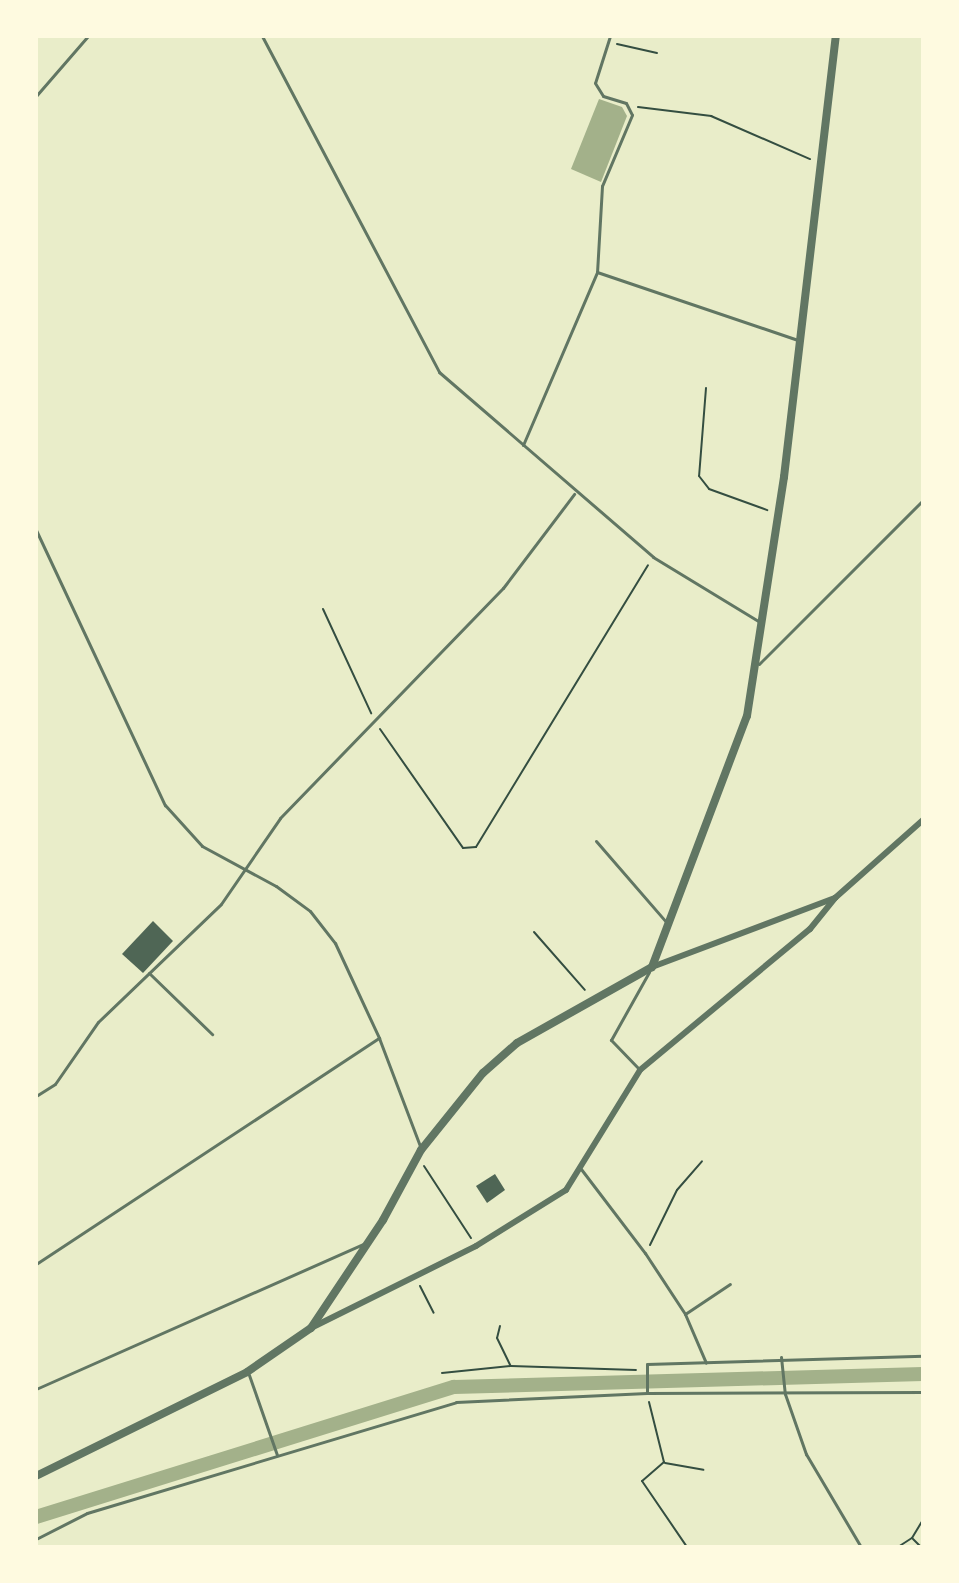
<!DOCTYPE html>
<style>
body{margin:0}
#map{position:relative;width:959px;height:1583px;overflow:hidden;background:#e9edc9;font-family:Commissioner,sans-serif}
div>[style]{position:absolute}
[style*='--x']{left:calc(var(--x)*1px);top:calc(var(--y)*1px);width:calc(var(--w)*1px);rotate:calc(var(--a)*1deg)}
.water>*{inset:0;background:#a3b18a}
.canal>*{height:14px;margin:-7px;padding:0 7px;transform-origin:7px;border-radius:7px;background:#a3b18a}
.building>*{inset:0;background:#4f6655}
.path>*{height:2px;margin:-1px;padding:0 1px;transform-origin:1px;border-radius:1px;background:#344e41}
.service>*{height:3px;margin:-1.5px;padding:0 1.5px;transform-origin:1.5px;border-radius:1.5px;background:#617663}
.minor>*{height:6px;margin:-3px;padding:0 3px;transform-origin:3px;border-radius:3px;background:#617663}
.tertiary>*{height:8px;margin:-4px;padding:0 4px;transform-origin:4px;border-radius:4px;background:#617663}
span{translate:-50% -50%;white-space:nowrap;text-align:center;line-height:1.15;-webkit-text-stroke:6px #fefae0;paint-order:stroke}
.frame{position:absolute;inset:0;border:38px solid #fefae0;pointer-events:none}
</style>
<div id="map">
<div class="water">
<div style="clip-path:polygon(599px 99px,622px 107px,627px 116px,601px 182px,571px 169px)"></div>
</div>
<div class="canal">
<div style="--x:36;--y:1517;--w:438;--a:-17.3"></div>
<div style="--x:454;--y:1387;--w:469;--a:-1.6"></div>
</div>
<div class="building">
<div style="clip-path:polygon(153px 921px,173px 941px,143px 973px,122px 954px)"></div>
<div style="clip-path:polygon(495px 1174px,505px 1190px,487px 1203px,476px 1186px)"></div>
</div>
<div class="path">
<div style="--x:617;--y:44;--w:41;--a:12.7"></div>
<div style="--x:638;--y:107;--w:74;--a:7"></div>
<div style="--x:711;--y:116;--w:108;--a:23.5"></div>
<div style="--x:706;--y:388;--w:88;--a:94.5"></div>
<div style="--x:699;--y:476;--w:16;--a:52"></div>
<div style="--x:709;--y:489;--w:62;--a:19.9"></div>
<div style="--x:323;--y:609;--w:115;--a:65.2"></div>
<div style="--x:380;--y:729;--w:145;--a:55.1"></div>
<div style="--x:463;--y:848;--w:13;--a:-4"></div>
<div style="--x:476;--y:847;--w:330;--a:-58.6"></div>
<div style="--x:534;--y:932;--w:77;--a:48.7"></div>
<div style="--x:424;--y:1166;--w:86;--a:56.9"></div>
<div style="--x:650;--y:1245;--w:61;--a:-63.9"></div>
<div style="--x:677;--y:1190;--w:38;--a:-49"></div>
<div style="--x:420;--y:1286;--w:30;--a:63"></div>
<div style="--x:500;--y:1326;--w:12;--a:104"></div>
<div style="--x:497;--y:1338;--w:30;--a:64"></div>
<div style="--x:442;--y:1373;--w:69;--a:-5.8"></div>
<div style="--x:511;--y:1366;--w:125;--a:1.8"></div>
<div style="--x:649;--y:1402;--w:62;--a:76"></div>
<div style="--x:664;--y:1462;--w:29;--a:139"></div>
<div style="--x:642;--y:1481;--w:80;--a:55.7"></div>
<div style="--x:665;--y:1463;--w:39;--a:10"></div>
<div style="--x:913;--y:1539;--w:11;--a:45"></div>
<div style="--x:898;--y:1547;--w:17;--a:-33"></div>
<div style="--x:912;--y:1538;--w:21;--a:-59"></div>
</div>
<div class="service">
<div style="--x:262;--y:36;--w:380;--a:62.2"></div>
<div style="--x:439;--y:372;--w:283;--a:40.8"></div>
<div style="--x:653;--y:557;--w:125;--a:31.3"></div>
<div style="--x:610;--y:36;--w:49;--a:107.7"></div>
<div style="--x:595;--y:83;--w:15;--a:58"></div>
<div style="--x:603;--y:96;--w:24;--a:17"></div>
<div style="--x:626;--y:103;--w:13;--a:63"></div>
<div style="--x:632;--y:115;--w:77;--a:112.9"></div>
<div style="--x:602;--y:186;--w:86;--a:93.3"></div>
<div style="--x:597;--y:272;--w:212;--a:18.7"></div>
<div style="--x:36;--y:96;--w:79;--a:-49.1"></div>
<div style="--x:523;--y:445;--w:188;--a:-66.8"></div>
<div style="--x:36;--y:530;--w:304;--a:64.9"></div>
<div style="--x:165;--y:805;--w:55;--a:47.9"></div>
<div style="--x:202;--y:846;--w:84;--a:28.4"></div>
<div style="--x:276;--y:886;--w:42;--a:36.3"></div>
<div style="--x:310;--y:911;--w:41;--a:52"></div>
<div style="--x:335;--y:943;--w:105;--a:65.1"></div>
<div style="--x:379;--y:1038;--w:116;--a:69.2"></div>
<div style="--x:759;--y:664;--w:232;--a:-45"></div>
<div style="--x:596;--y:841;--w:108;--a:49.1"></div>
<div style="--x:149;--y:973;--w:88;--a:44.1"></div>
<div style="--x:640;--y:1070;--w:42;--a:-134"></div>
<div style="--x:611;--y:1040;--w:78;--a:-60.8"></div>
<div style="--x:36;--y:1096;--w:22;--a:-32"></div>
<div style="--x:55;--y:1084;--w:75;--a:-55.3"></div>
<div style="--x:98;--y:1022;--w:170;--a:-43.8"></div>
<div style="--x:221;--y:904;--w:104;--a:-55.5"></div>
<div style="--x:280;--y:818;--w:320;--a:-45.9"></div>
<div style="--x:503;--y:588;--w:118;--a:-52.9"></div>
<div style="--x:581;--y:1169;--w:106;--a:52.7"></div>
<div style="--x:645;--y:1253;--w:73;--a:56.7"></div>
<div style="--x:685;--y:1314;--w:53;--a:66.8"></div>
<div style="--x:36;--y:1264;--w:411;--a:-33.4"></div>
<div style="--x:685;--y:1314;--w:54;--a:-33.7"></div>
<div style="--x:781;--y:1357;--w:37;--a:84"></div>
<div style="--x:785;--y:1394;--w:64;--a:70.7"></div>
<div style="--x:806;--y:1454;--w:108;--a:59.4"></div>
<div style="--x:249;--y:1375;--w:85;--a:70.7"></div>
<div style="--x:36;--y:1389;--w:360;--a:-23.9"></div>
<div style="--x:647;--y:1392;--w:28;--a:-90"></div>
<div style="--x:647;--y:1364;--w:276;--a:-1.7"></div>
<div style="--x:36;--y:1539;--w:57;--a:-27"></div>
<div style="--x:87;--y:1513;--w:385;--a:-16.7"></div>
<div style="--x:456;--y:1402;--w:191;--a:-2.7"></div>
<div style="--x:647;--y:1393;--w:276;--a:-0.2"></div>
</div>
<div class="minor">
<div style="--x:652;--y:967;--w:196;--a:-20.7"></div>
<div style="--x:835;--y:898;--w:118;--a:-41.6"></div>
<div style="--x:311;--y:1328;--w:184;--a:-26.4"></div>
<div style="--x:476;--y:1246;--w:106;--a:-31.9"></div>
<div style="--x:566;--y:1190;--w:141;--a:-58.3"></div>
<div style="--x:640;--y:1070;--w:221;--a:-39.7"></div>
<div style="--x:810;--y:929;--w:40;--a:-51"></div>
</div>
<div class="tertiary">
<div style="--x:36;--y:1476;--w:235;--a:-26.2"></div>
<div style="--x:247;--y:1372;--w:78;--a:-34.5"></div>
<div style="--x:311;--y:1328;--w:130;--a:-56.3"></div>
<div style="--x:383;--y:1220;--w:80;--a:-61.5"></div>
<div style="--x:421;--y:1150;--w:99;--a:-51.2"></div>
<div style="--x:483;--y:1073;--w:45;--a:-41.4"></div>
<div style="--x:517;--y:1043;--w:155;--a:-29.4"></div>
<div style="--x:652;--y:967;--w:268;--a:-69.3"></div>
<div style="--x:747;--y:716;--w:242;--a:-81.2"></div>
<div style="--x:784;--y:477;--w:444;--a:-83.3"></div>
</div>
<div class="frame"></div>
</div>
